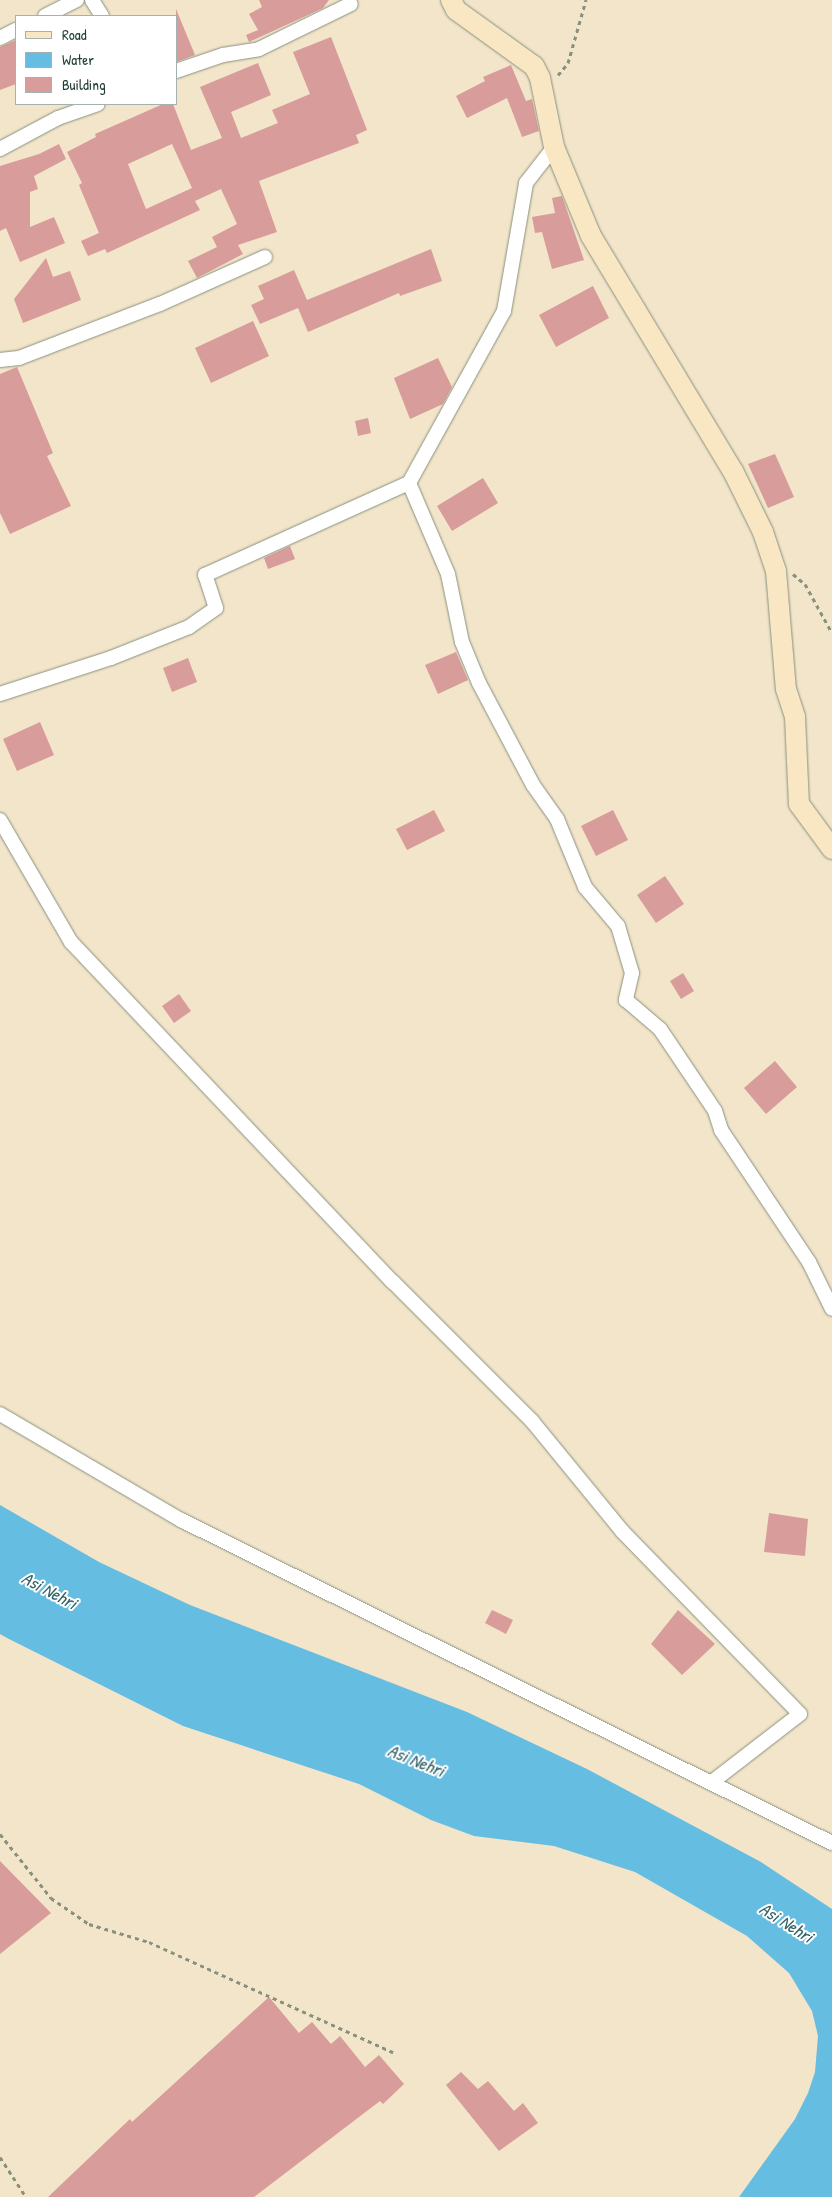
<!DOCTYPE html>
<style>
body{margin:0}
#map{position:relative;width:832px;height:2197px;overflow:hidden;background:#f2e5ca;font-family:"Patrick Hand",sans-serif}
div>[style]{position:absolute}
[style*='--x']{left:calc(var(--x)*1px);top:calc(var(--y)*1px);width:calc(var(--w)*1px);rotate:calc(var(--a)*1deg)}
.water>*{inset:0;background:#65bee2}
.building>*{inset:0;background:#d89c9b}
.path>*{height:3px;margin-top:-1.5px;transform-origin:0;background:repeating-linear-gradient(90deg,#88917f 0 4px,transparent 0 8px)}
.roads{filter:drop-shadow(0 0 1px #88917f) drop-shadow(0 0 1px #88917f)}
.street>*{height:14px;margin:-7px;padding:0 7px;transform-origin:7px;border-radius:7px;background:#fff}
.secondary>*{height:20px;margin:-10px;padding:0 10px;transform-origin:10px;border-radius:10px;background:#f9e7c3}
span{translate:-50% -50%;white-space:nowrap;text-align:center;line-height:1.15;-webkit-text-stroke:4px #fff;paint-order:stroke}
.water-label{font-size:18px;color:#346468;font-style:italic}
.legend{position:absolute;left:15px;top:15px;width:162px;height:90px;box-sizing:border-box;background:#fff;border:1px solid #a5b1ae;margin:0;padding:6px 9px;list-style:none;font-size:15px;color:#1f3d34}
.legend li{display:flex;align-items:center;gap:10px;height:25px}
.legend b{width:25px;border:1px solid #a5b1ae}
</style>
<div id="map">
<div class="water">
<div style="clip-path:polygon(0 1505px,99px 1562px,190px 1605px,467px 1712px,587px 1769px,761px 1862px,832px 1909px,832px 2197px,739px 2197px,795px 2119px,808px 2093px,815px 2072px,818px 2036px,812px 2011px,789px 1973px,747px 1936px,635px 1872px,554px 1846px,474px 1836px,431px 1820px,359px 1784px,183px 1726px,7px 1638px,0 1634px)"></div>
</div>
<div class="building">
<div style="clip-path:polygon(259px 0,329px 0,323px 8px,249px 42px,246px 35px,258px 30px,249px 14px,262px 7px)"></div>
<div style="clip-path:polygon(176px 9px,195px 55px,176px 62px)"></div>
<div style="clip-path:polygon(evenodd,331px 37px,367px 130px,356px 135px,359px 143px,259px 181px,277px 232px,238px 245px,243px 254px,197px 278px,188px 261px,217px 247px,212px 237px,237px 224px,221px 189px,195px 201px,200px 210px,107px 253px,105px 249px,88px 256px,81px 241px,99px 233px,79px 185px,82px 183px,67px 152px,96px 137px,95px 134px,163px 104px,173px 104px,191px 150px,222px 138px,200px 87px,258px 63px,271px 95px,231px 112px,241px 138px,278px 123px,272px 110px,310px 94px,293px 52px,331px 37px,172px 144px,192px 188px,146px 209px,128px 164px,172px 144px)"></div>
<div style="clip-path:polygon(16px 40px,16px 84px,0 90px,0 47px)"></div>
<div style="clip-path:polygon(511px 65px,526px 101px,532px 99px,539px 131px,522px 137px,507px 98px,467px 118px,456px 96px,485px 81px,483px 77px)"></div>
<div style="clip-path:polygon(59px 144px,66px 159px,34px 176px,38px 189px,30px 192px,30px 227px,54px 217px,65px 243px,20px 262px,6px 228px,0 231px,0 166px,39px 154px)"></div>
<div style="clip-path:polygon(562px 196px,584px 260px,552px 269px,542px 232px,535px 233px,532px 217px,555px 213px,552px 198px)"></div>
<div style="clip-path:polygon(431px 249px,442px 281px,400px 296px,399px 293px,308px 332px,298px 308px,260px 324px,251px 305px,264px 299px,258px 286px,294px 270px,307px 300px)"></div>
<div style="clip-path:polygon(46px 258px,53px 277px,70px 271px,81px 300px,23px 323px,14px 299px)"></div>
<div style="clip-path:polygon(593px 286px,609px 318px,556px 347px,539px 315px)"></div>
<div style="clip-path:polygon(253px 321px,269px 356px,211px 383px,195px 348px)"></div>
<div style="clip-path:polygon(438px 358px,452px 387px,443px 404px,410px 419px,394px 378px)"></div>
<div style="clip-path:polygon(17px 367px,53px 453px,47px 456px,71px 506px,10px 534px,0 513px,0 374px)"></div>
<div style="clip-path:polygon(368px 418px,371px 433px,358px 436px,355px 421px)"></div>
<div style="clip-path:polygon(775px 454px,794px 497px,768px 508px,748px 464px)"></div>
<div style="clip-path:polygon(483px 478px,498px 503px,452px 531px,437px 506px)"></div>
<div style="clip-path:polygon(290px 546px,295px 559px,268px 569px,264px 558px)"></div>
<div style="clip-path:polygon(456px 652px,468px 680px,438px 694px,425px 665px)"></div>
<div style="clip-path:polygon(188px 658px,197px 682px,172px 692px,163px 668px)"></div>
<div style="clip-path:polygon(40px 722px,54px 755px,17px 771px,3px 739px)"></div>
<div style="clip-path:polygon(434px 810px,445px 831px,407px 850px,396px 829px)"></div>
<div style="clip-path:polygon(613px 810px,628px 840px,596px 856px,581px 826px)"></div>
<div style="clip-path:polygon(665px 876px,684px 904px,656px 923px,637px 895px)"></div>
<div style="clip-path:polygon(683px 973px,694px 991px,681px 999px,670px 981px)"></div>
<div style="clip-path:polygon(179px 994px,191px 1011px,174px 1023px,162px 1006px)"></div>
<div style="clip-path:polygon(775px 1061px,797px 1087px,766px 1114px,744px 1088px)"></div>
<div style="clip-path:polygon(769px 1513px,808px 1519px,805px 1556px,764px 1552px)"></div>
<div style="clip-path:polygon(492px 1610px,513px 1620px,506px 1634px,485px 1623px)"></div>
<div style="clip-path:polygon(678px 1610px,715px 1644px,682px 1675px,651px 1644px)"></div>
<div style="clip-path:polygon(0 1861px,51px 1913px,0 1954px)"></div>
<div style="clip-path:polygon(269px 1997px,299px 2033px,312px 2022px,331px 2044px,340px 2036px,365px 2067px,379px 2055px,404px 2084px,383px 2104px,380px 2101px,254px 2197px,48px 2197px,130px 2119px,132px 2122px)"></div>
<div style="clip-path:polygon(461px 2072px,478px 2089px,488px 2081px,514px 2111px,523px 2103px,538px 2123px,499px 2151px,446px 2085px)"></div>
</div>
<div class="path">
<div style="--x:558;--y:75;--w:16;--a:-50"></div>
<div style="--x:568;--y:63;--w:66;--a:-74.1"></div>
<div style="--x:793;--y:574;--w:16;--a:40"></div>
<div style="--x:805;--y:584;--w:56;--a:61.1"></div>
<div style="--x:0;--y:1834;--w:82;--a:51.4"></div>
<div style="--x:51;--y:1898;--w:46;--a:34.4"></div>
<div style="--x:89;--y:1924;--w:63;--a:16.7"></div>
<div style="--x:149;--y:1942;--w:268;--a:24.3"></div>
<div style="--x:0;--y:2157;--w:48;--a:57"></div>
</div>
<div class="roads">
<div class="street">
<div style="--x:92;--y:0;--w:19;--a:58"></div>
<div style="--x:45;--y:16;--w:36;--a:-27"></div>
<div style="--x:0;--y:38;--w:18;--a:-27"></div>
<div style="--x:176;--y:71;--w:50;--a:-18.8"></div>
<div style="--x:223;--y:55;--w:36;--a:-9"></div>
<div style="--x:259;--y:49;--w:102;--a:-26.1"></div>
<div style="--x:0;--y:149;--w:66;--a:-28.1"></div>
<div style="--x:58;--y:118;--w:42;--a:-19.3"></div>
<div style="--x:0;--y:360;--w:19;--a:-6"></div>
<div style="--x:19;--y:358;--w:151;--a:-21"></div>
<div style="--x:160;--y:304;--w:115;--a:-24.1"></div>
<div style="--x:409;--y:483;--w:99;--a:66.8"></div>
<div style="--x:448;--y:574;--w:69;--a:78.4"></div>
<div style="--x:462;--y:642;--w:44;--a:67.5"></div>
<div style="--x:479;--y:683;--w:115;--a:62.1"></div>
<div style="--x:533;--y:785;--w:42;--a:54.8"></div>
<div style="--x:557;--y:819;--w:74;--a:67.6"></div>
<div style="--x:585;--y:887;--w:51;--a:49.8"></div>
<div style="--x:618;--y:926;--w:49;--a:73.4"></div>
<div style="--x:632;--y:973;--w:28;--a:103"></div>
<div style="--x:626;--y:1000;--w:45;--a:40.5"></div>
<div style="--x:660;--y:1029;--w:99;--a:56.1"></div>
<div style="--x:715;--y:1111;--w:20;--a:72"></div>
<div style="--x:721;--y:1130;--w:159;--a:56.3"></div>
<div style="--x:809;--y:1262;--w:52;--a:63.9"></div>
<div style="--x:0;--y:694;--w:117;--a:-18"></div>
<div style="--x:111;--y:658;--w:84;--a:-21.7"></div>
<div style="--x:189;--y:627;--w:33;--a:-35"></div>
<div style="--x:216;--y:608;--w:35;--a:-108"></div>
<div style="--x:205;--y:575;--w:224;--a:-24.3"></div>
<div style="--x:409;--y:483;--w:196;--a:-61.1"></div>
<div style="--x:504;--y:311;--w:130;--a:-80.2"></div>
<div style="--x:526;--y:183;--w:46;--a:-52.1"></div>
<div style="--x:0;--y:820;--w:141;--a:59.8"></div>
<div style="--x:71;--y:942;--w:468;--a:46.6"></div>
<div style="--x:393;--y:1282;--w:197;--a:45"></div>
<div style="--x:532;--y:1421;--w:142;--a:50.7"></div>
<div style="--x:622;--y:1531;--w:255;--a:45.8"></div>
<div style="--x:800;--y:1714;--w:111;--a:142.3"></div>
<div style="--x:0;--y:1414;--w:210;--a:30.4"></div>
<div style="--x:181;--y:1520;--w:727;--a:26.39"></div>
</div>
<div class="secondary">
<div style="--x:451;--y:0;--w:11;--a:63"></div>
<div style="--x:456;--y:10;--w:96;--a:35.7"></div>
<div style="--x:534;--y:66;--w:13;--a:63"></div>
<div style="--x:540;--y:78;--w:70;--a:78.5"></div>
<div style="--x:554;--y:147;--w:96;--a:67.4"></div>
<div style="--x:591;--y:236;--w:275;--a:58.9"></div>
<div style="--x:733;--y:471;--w:68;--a:63.8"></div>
<div style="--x:763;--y:532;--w:41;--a:71.6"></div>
<div style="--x:776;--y:571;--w:118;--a:85.2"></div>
<div style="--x:786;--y:689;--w:29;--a:72"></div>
<div style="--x:795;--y:717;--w:87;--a:87.4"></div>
<div style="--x:799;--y:804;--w:56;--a:53.7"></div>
</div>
</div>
<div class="water-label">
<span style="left:49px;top:1591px;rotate:28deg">Asi Nehri</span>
<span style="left:416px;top:1761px;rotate:22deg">Asi Nehri</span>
<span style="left:786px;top:1923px;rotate:32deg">Asi Nehri</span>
</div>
<ul class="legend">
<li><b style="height:6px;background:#f9e7c3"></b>Road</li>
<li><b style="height:14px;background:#65bee2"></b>Water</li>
<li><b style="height:14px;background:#d89c9b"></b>Building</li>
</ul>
</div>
